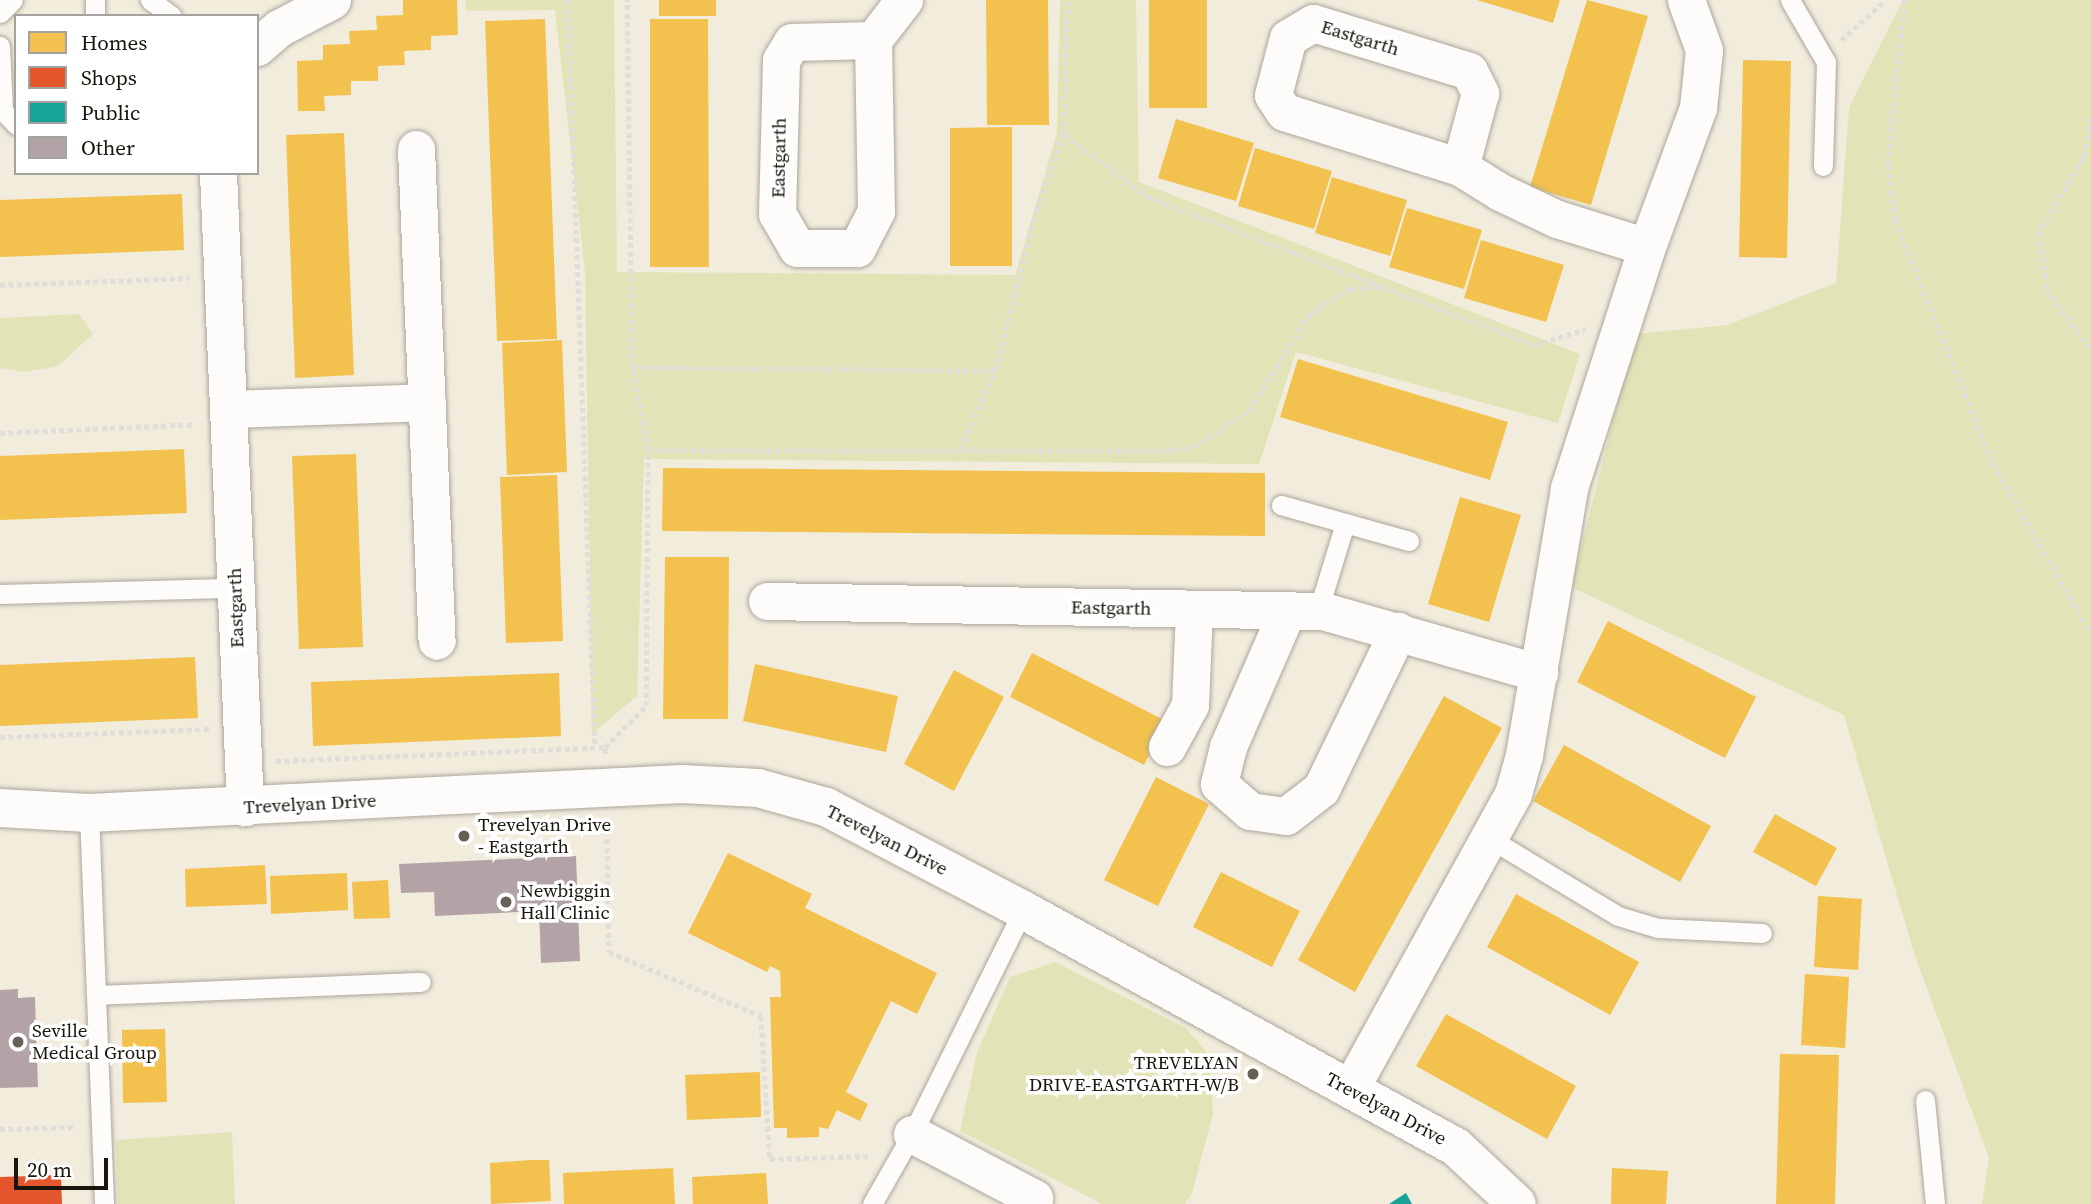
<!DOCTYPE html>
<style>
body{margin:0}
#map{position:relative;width:2091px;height:1204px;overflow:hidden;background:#f2ecdd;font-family:"Source Serif 4",serif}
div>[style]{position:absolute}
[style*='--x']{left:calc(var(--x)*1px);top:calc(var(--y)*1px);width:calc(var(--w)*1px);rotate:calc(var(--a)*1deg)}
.green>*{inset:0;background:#e3e3b8}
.homes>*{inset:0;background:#f2c14e}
.shops>*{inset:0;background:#e4572e}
.public>*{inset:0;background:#17a398}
.building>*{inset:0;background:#b3a3a6}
.path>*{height:4.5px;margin-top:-2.25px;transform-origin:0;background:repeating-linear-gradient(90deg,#e0ded9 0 5px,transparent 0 8.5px)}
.roads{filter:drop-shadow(0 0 2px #aca79c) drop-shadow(0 0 2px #aca79c)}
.service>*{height:19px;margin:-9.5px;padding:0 9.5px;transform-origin:9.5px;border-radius:9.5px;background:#fdfcfa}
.minor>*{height:37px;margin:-18.5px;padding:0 18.5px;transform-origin:18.5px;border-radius:18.5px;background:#fdfcfa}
.tertiary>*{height:38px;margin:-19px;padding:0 19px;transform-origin:19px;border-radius:19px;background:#fdfcfa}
.dots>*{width:19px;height:19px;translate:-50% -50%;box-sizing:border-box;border:4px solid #fff;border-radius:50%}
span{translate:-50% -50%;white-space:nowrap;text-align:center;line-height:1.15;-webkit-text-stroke:7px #fff;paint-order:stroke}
.street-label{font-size:19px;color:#1a160d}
.poi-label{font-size:19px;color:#1a160d}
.left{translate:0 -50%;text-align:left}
.right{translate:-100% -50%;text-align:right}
.legend{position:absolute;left:14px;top:14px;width:245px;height:161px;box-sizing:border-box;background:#fff;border:2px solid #a3a29e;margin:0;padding:9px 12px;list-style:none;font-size:21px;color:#1a160d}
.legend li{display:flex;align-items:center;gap:14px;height:35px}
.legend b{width:35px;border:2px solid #a3a29e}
.scale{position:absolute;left:14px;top:1158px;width:94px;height:32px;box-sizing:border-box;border:4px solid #1a160d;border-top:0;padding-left:9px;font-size:21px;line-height:24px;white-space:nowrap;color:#1a160d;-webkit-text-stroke:5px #fff;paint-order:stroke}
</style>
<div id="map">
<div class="green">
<div style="clip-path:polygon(465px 0,614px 0,617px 272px,1015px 275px,1057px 133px,1060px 0,1136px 0,1139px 182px,1580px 354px,1558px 423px,1296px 352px,1259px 464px,644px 459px,637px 696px,592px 734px,585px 273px,555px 10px,467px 11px)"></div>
<div style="clip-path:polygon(1903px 0,2091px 0,2091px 1204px,1982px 1204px,1989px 1158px,1914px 953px,1844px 715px,1571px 587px,1635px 334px,1727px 325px,1836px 283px,1849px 107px)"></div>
<div style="clip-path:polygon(79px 314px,93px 334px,58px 366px,24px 372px,0 368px,0 318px)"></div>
<div style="clip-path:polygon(1055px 962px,1186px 1028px,1210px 1056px,1213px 1114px,1192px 1193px,1185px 1204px,1102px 1204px,960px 1131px,977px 1052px,1010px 977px)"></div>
<div style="clip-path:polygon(232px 1132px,235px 1204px,118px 1204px,116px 1140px)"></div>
</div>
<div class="homes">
<div style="clip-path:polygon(403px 0,457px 0,458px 35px,431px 36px,431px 50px,404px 51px,405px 65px,378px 66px,378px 81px,351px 81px,351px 95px,324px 96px,325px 111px,298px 111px,297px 61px,323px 60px,323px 45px,350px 44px,349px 31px,377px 30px,376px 16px,403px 15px)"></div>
<div style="clip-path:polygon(659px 0,716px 0,716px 16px,659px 16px)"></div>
<div style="clip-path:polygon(986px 0,1048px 0,1049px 125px,987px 125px)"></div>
<div style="clip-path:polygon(1149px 0,1207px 0,1207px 108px,1149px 108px)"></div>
<div style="clip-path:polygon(1477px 0,1560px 0,1553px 23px)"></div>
<div style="clip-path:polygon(1587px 0,1648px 16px,1591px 205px,1530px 187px)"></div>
<div style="clip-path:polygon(545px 19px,557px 339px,497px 341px,485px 21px)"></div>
<div style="clip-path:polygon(650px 19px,708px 19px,709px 267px,650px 267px)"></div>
<div style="clip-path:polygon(1743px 60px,1791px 61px,1787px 258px,1739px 257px)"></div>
<div style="clip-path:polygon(1176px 119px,1254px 143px,1236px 201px,1158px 178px)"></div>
<div style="clip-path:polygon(1012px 127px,1012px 266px,950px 266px,950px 128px)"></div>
<div style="clip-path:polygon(344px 133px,354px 375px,295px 378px,286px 135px)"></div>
<div style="clip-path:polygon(1255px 148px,1332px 171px,1314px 229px,1238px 206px)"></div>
<div style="clip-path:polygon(1332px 177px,1407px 200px,1390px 256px,1315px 233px)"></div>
<div style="clip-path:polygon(182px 194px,184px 250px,0 257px,0 200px)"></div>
<div style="clip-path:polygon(1407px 208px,1482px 230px,1464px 289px,1389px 267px)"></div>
<div style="clip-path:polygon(1481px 240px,1564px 265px,1546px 322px,1464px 298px)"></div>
<div style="clip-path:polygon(562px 340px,567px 472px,507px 475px,502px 343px)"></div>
<div style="clip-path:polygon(1298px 359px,1508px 422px,1490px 480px,1280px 417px)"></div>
<div style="clip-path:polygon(184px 449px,187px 513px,0 520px,0 456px)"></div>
<div style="clip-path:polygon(356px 454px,363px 647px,299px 649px,292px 456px)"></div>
<div style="clip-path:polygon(663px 468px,1265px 473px,1265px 536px,662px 531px)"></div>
<div style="clip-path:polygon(557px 475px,563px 641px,506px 643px,500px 477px)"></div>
<div style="clip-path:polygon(1460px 497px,1521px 515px,1489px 622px,1428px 604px)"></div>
<div style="clip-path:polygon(665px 557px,729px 557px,728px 719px,663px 719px)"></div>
<div style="clip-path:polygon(1608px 621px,1756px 697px,1725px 758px,1577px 682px)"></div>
<div style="clip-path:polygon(1032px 653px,1166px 721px,1144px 765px,1010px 697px)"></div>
<div style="clip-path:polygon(195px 657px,198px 718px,0 726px,0 665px)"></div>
<div style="clip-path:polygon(755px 664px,898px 696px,886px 752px,743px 721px)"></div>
<div style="clip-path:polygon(954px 670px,1004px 697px,954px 791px,904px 764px)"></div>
<div style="clip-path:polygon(559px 673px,561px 736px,313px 746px,311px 682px)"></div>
<div style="clip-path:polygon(1444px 696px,1502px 728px,1355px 992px,1298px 960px)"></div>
<div style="clip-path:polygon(1564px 745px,1711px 826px,1680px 882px,1533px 801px)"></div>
<div style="clip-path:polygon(1156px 777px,1209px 804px,1158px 906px,1104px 880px)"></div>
<div style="clip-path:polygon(1775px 814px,1837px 848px,1816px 886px,1753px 852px)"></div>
<div style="clip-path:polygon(728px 853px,812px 894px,805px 908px,937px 973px,917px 1014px,891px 1001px,846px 1092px,868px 1104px,860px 1121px,837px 1110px,828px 1129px,819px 1127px,819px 1137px,787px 1138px,787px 1128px,774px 1128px,770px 997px,781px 997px,780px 971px,770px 966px,767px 972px,688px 933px)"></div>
<div style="clip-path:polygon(265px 865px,267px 904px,186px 907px,185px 869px)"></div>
<div style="clip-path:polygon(1221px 872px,1300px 911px,1272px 967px,1193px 927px)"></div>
<div style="clip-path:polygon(347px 873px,348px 910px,271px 914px,270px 876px)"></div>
<div style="clip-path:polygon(388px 880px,390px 918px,354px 919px,352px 882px)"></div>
<div style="clip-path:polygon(1516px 894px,1639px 962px,1610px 1015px,1487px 947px)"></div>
<div style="clip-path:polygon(1818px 896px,1862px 899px,1858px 970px,1814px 967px)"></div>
<div style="clip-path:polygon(1805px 974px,1849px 977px,1845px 1048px,1801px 1045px)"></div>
<div style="clip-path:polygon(1446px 1014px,1576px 1086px,1547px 1139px,1416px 1066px)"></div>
<div style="clip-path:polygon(165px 1029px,167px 1102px,123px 1103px,122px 1030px)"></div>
<div style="clip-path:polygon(1780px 1054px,1839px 1055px,1835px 1204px,1776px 1204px)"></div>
<div style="clip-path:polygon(760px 1072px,761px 1117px,687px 1120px,685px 1075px)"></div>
<div style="clip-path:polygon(530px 1160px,549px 1160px,551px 1201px,491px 1204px,490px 1163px)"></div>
<div style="clip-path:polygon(673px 1168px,675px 1204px,564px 1204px,563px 1173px)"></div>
<div style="clip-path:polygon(1612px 1168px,1668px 1171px,1666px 1204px,1611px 1204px)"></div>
<div style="clip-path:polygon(766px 1173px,768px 1204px,693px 1204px,692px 1177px)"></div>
</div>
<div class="shops">
<div style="clip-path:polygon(61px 1175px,62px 1204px,0 1204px,0 1177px)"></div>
</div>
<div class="public">
<div style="clip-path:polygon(1406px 1193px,1412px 1204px,1389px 1204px)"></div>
</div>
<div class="building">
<div style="clip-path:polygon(576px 856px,580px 961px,541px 963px,539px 911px,435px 916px,434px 892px,401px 893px,399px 864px)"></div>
<div style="clip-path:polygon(18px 989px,18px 998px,35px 997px,38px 1087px,0 1088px,0 990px)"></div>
</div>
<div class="path">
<div style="--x:568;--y:0;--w:747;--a:87.93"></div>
<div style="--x:1905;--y:0;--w:166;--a:95.9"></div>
<div style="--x:1888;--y:165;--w:55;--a:82.7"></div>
<div style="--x:1895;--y:220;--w:262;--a:68"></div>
<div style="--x:1993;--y:463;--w:198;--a:60.3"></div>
<div style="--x:1841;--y:40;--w:60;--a:-41.6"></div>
<div style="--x:2091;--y:118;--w:41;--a:99.9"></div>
<div style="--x:2084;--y:158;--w:87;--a:121.3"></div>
<div style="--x:2039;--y:232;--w:58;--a:82"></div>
<div style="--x:2047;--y:289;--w:75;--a:54.2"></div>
<div style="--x:1064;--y:134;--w:105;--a:36.9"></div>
<div style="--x:1148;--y:197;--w:249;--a:20.9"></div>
<div style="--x:0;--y:285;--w:190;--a:-2.1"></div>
<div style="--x:632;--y:367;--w:363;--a:0.6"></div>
<div style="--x:0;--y:433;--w:195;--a:-2.6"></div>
<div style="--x:960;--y:449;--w:85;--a:-65.8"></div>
<div style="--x:995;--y:371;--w:166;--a:-75.7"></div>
<div style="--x:1036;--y:210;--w:81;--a:-69.8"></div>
<div style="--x:1064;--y:134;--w:134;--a:-88.7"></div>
<div style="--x:648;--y:450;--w:519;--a:0.11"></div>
<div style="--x:1167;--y:451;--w:26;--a:-9"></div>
<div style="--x:1193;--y:447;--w:67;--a:-32.7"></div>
<div style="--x:1249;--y:411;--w:115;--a:-58.1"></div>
<div style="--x:1310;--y:313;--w:47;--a:-31"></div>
<div style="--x:1350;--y:289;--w:32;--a:-4"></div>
<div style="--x:1382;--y:287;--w:163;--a:20.9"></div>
<div style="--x:1534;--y:345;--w:54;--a:-17.1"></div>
<div style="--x:0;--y:737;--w:209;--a:-2.2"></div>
<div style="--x:605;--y:754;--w:7;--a:-90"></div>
<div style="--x:605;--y:747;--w:58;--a:-45"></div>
<div style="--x:646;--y:706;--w:256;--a:-89.6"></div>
<div style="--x:648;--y:450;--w:85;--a:-100.9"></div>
<div style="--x:632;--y:367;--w:367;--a:-90.8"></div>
<div style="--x:276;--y:761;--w:329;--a:-2.4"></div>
<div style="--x:607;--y:822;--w:130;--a:89.1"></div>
<div style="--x:609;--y:952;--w:165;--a:22.8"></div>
<div style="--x:761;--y:1016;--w:143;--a:86.4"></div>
<div style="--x:770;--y:1159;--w:102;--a:-1.7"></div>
<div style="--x:0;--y:1129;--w:76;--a:-1.5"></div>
</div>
<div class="roads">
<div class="service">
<div style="--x:95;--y:0;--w:16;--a:90"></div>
<div style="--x:150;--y:0;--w:27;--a:36"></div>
<div style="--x:1790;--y:0;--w:72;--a:59.9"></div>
<div style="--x:1826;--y:62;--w:104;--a:91.7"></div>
<div style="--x:0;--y:13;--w:18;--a:-45"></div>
<div style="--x:0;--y:46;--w:65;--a:87.4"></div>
<div style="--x:3;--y:111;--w:19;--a:47"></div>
<div style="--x:1281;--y:505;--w:133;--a:15.7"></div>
<div style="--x:0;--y:594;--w:235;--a:-1.5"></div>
<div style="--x:1318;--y:611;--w:92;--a:-72.9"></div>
<div style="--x:89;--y:813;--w:391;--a:87.8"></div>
<div style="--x:1489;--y:838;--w:151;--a:31.2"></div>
<div style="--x:1618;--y:916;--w:42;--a:16.7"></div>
<div style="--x:1658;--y:928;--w:104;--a:2.8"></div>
<div style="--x:96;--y:995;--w:325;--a:-2.3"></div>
<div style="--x:1925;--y:1100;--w:104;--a:84.5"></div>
<div style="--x:872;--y:1204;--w:81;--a:-60.3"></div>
<div style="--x:912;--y:1134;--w:250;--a:-63.6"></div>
</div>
<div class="minor">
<div style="--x:873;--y:40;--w:171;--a:89"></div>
<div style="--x:876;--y:211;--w:42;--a:117.2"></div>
<div style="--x:857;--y:248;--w:60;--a:180"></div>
<div style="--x:797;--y:248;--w:39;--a:-120"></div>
<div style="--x:777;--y:214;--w:154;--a:-88.5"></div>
<div style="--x:781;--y:60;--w:21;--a:-59"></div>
<div style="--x:792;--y:42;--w:81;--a:-1.4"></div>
<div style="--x:873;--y:40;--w:51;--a:-52.2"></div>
<div style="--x:257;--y:47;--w:29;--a:-41"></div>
<div style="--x:279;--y:28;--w:60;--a:-27.8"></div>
<div style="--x:416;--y:149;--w:492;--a:87.6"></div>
<div style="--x:1460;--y:167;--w:184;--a:-162.6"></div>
<div style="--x:1284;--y:112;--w:20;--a:-123"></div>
<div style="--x:1273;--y:95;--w:59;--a:-75.3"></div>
<div style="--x:1288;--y:38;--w:29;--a:-31"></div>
<div style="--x:1313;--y:23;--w:163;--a:17.1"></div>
<div style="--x:1469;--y:71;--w:25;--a:63"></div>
<div style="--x:1480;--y:93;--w:77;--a:105.1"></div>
<div style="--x:1460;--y:167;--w:47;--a:32"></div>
<div style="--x:1500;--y:192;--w:63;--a:25.3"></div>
<div style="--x:1557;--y:219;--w:94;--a:17.3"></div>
<div style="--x:218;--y:173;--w:635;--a:87.56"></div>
<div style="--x:228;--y:409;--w:199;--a:-2"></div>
<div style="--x:767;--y:601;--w:556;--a:1.03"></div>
<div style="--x:1323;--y:611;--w:225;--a:16"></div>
<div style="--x:1287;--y:611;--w:148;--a:113.5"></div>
<div style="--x:1228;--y:747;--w:38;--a:104"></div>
<div style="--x:1219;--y:784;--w:41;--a:41.1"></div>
<div style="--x:1250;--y:811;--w:36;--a:8"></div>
<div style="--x:1286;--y:816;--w:44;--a:-37.6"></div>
<div style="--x:1321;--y:789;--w:176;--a:-64"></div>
<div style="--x:1167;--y:747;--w:48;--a:-61.3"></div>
<div style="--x:1190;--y:705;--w:95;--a:-87.6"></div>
<div style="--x:1350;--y:1089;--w:337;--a:-61.1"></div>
<div style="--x:1513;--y:794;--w:41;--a:-74.2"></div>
<div style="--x:1524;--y:755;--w:271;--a:-80.4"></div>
<div style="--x:1569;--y:488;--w:260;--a:-72.1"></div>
<div style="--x:1649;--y:241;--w:142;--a:-69.8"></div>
<div style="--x:1698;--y:108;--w:58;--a:-84.1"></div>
<div style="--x:1704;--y:50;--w:53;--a:-109.8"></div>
<div style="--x:912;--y:1134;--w:138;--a:27.7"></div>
<div style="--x:1034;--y:1198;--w:7;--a:117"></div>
</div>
<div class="tertiary">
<div style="--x:0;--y:808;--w:89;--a:3.2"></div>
<div style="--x:89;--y:813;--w:594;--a:-2.8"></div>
<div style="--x:682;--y:784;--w:76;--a:3"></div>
<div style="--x:758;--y:788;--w:71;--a:15.6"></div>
<div style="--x:826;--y:807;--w:222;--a:27.6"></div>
<div style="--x:1023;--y:910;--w:494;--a:28.7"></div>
<div style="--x:1456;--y:1147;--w:83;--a:43.1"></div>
</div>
</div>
<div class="dots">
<div style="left:464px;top:836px;background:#666156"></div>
<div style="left:506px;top:902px;background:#666156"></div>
<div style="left:18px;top:1042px;background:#666156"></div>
<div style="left:1253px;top:1074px;background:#666156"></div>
</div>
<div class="street-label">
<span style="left:1360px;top:38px;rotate:17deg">Eastgarth</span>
<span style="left:779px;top:158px;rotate:-89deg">Eastgarth</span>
<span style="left:236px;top:608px;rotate:-92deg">Eastgarth</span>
<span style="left:1111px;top:608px;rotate:1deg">Eastgarth</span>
<span style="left:310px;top:804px;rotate:-3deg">Trevelyan Drive</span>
<span style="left:887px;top:840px;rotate:27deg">Trevelyan Drive</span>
<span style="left:1386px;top:1109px;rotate:28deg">Trevelyan Drive</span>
</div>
<div class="poi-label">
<span class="left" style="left:478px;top:836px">Trevelyan Drive<br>- Eastgarth</span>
<span class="left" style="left:520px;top:902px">Newbiggin<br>Hall Clinic</span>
<span class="left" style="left:32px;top:1042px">Seville<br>Medical Group</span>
<span class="right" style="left:1239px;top:1074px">TREVELYAN<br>DRIVE-EASTGARTH-W/B</span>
</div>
<ul class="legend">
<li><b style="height:19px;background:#f2c14e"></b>Homes</li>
<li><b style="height:19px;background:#e4572e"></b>Shops</li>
<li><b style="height:19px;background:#17a398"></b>Public</li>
<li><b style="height:19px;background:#b3a3a6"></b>Other</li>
</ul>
<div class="scale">20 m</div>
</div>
